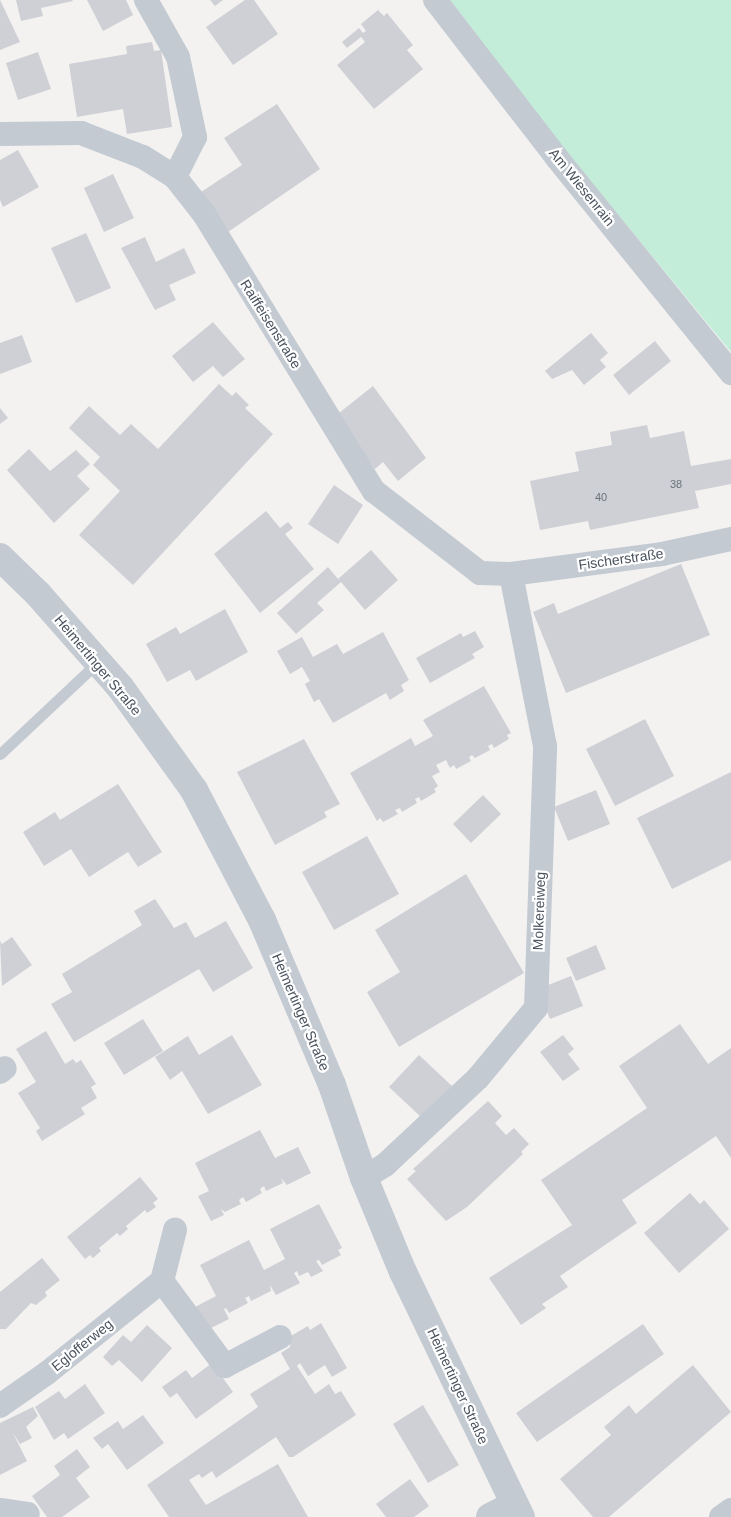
<!DOCTYPE html>
<meta charset="utf-8">
<style>
body{margin:0}
#map{position:relative;width:731px;height:1517px;overflow:hidden;background:#f3f2f1;font-family:Helvetica,sans-serif}
div>[style]{position:absolute}
[style*='--x']{left:calc(var(--x)*1px);top:calc(var(--y)*1px);width:calc(var(--w)*1px);rotate:calc(var(--a)*1deg)}
.green>*{inset:0;background:#c4edd9}
.building>*{inset:0;background:#ced0d5}
.service>*{height:11px;margin:-5.5px;padding:0 5.5px;transform-origin:5.5px;border-radius:5.5px;background:#c3cad2}
.minor>*{height:24px;margin:-12px;padding:0 12px;transform-origin:12px;border-radius:12px;background:#c3cad2}
.tertiary>*{height:28px;margin:-14px;padding:0 14px;transform-origin:14px;border-radius:14px;background:#c3cad2}
span{translate:-50% -50%;white-space:nowrap;text-align:center;line-height:1.15;-webkit-text-stroke:4.5px #fff;paint-order:stroke}
.number-label{font-size:11px;color:#6b727b}
.number-label span{-webkit-text-stroke-width:0}
.street-label{font-size:14px;color:#4a525d}
</style>
<div id="map">
<div class="green">
<div style="clip-path:polygon(450px 0,731px 0,731px 352px,560px 144px)"></div>
</div>
<div class="building">
<div style="clip-path:polygon(0 0,20px 42px,0 50px)"></div>
<div style="clip-path:polygon(16px 0,72px 0,73px 1px,41px 8px,43px 16px,21px 21px)"></div>
<div style="clip-path:polygon(87px 0,126px 0,133px 15px,103px 31px)"></div>
<div style="clip-path:polygon(210px 0,223px 0,215px 6px)"></div>
<div style="clip-path:polygon(245px 0,254px 0,278px 34px,233px 65px,206px 27px)"></div>
<div style="clip-path:polygon(378px 10px,384px 16px,387px 13px,413px 45px,407px 50px,423px 69px,374px 109px,337px 65px,365px 42px,361px 37px,347px 48px,342px 42px,359px 28px,363px 33px,366px 31px,361px 24px)"></div>
<div style="clip-path:polygon(152px 42px,154px 51px,161px 50px,172px 127px,127px 134px,123px 109px,77px 117px,69px 64px,127px 54px,126px 46px)"></div>
<div style="clip-path:polygon(38px 52px,51px 89px,18px 100px,6px 63px)"></div>
<div style="clip-path:polygon(277px 104px,320px 169px,228px 232px,201px 192px,242px 165px,224px 138px)"></div>
<div style="clip-path:polygon(18px 150px,39px 187px,3px 207px,0 200px,0 160px)"></div>
<div style="clip-path:polygon(113px 174px,134px 218px,104px 232px,84px 188px)"></div>
<div style="clip-path:polygon(86px 233px,111px 288px,76px 303px,51px 248px)"></div>
<div style="clip-path:polygon(145px 237px,156px 262px,184px 248px,196px 273px,169px 285px,176px 300px,155px 310px,121px 248px)"></div>
<div style="clip-path:polygon(213px 322px,245px 359px,223px 377px,213px 366px,193px 382px,172px 356px)"></div>
<div style="clip-path:polygon(591px 333px,608px 353px,600px 360px,606px 367px,584px 385px,572px 370px,552px 379px,545px 371px)"></div>
<div style="clip-path:polygon(22px 335px,32px 362px,0 374px,0 343px)"></div>
<div style="clip-path:polygon(655px 341px,671px 361px,629px 395px,613px 375px)"></div>
<div style="clip-path:polygon(219px 384px,232px 396px,236px 392px,249px 405px,245px 408px,273px 434px,133px 585px,79px 535px,120px 491px,93px 465px,100px 457px,69px 428px,89px 406px,120px 435px,131px 424px,158px 449px)"></div>
<div style="clip-path:polygon(373px 386px,426px 458px,398px 481px,383px 462px,375px 469px,334px 417px)"></div>
<div style="clip-path:polygon(0 408px,8px 418px,0 424px)"></div>
<div style="clip-path:polygon(647px 425px,650px 438px,684px 431px,691px 466px,731px 459px,731px 484px,695px 491px,699px 508px,590px 530px,588px 521px,540px 530px,530px 481px,579px 471px,575px 452px,612px 445px,610px 432px)"></div>
<div style="clip-path:polygon(29px 449px,50px 471px,76px 450px,90px 464px,77px 476px,90px 489px,54px 523px,7px 470px)"></div>
<div style="clip-path:polygon(334px 485px,363px 505px,338px 544px,308px 524px)"></div>
<div style="clip-path:polygon(266px 511px,280px 528px,288px 522px,293px 528px,285px 534px,314px 569px,260px 613px,214px 554px)"></div>
<div style="clip-path:polygon(371px 550px,398px 580px,365px 610px,341px 582px,317px 603px,324px 610px,296px 634px,277px 613px,328px 567px,338px 579px)"></div>
<div style="clip-path:polygon(681px 564px,710px 635px,566px 693px,533px 612px,554px 603px,558px 614px)"></div>
<div style="clip-path:polygon(225px 609px,248px 652px,196px 681px,190px 670px,167px 682px,146px 644px,176px 627px,180px 634px)"></div>
<div style="clip-path:polygon(475px 631px,484px 647px,472px 654px,475px 658px,430px 683px,416px 658px,461px 633px,463px 637px)"></div>
<div style="clip-path:polygon(383px 632px,409px 680px,401px 685px,404px 691px,390px 700px,386px 693px,333px 723px,319px 699px,314px 702px,305px 684px,310px 681px,302px 667px,290px 674px,277px 651px,302px 637px,313px 657px,337px 644px,343px 654px)"></div>
<div style="clip-path:polygon(484px 686px,511px 733px,507px 735px,509px 739px,494px 748px,492px 744px,488px 746px,490px 750px,475px 758px,472px 755px,469px 757px,471px 761px,456px 769px,454px 765px,450px 768px,446px 760px,436px 765px,440px 772px,432px 776px,438px 786px,434px 789px,436px 792px,421px 801px,419px 797px,415px 799px,417px 803px,402px 812px,400px 808px,395px 810px,398px 814px,383px 822px,380px 818px,377px 821px,350px 773px,411px 738px,415px 746px,433px 736px,423px 720px)"></div>
<div style="clip-path:polygon(645px 719px,674px 776px,615px 806px,586px 749px)"></div>
<div style="clip-path:polygon(304px 739px,340px 804px,324px 812px,327px 817px,275px 845px,237px 772px)"></div>
<div style="clip-path:polygon(731px 772px,731px 860px,672px 889px,637px 818px)"></div>
<div style="clip-path:polygon(118px 784px,162px 852px,138px 867px,128px 852px,89px 877px,71px 849px,44px 866px,23px 832px,55px 812px,60px 820px)"></div>
<div style="clip-path:polygon(596px 790px,610px 824px,568px 841px,554px 807px)"></div>
<div style="clip-path:polygon(483px 795px,501px 814px,471px 843px,453px 824px)"></div>
<div style="clip-path:polygon(367px 836px,399px 894px,334px 930px,302px 872px)"></div>
<div style="clip-path:polygon(466px 874px,524px 973px,399px 1047px,367px 992px,400px 972px,375px 930px)"></div>
<div style="clip-path:polygon(155px 899px,174px 928px,186px 922px,195px 938px,226px 921px,253px 968px,213px 992px,199px 969px,74px 1042px,51px 1004px,72px 992px,62px 974px,142px 925px,134px 911px)"></div>
<div style="clip-path:polygon(12px 937px,32px 965px,2px 986px,0 941px,2px 944px)"></div>
<div style="clip-path:polygon(596px 945px,606px 969px,576px 981px,566px 958px)"></div>
<div style="clip-path:polygon(571px 976px,583px 1006px,550px 1019px,538px 989px)"></div>
<div style="clip-path:polygon(143px 1019px,163px 1051px,124px 1075px,104px 1043px)"></div>
<div style="clip-path:polygon(680px 1024px,708px 1064px,731px 1048px,731px 1158px,716px 1136px,622px 1200px,637px 1223px,560px 1276px,568px 1287px,542px 1304px,546px 1308px,521px 1325px,489px 1278px,572px 1225px,541px 1180px,647px 1108px,619px 1066px)"></div>
<div style="clip-path:polygon(46px 1031px,65px 1064px,73px 1059px,76px 1063px,81px 1060px,96px 1084px,91px 1087px,97px 1098px,81px 1108px,85px 1114px,42px 1141px,36px 1131px,40px 1128px,18px 1093px,36px 1082px,16px 1049px)"></div>
<div style="clip-path:polygon(232px 1035px,262px 1085px,208px 1114px,182px 1071px,170px 1080px,155px 1057px,188px 1036px,199px 1055px)"></div>
<div style="clip-path:polygon(563px 1035px,574px 1049px,568px 1054px,580px 1069px,563px 1081px,540px 1052px)"></div>
<div style="clip-path:polygon(419px 1055px,452px 1086px,422px 1118px,389px 1087px)"></div>
<div style="clip-path:polygon(488px 1101px,502px 1116px,495px 1123px,506px 1135px,514px 1128px,529px 1144px,521px 1152px,523px 1154px,467px 1207px,446px 1221px,407px 1179px,416px 1171px,413px 1169px)"></div>
<div style="clip-path:polygon(260px 1130px,275px 1158px,298px 1147px,311px 1173px,287px 1185px,281px 1178px,283px 1183px,266px 1191px,264px 1186px,260px 1189px,262px 1193px,246px 1202px,243px 1197px,239px 1200px,241px 1204px,225px 1212px,221px 1209px,224px 1215px,211px 1221px,198px 1196px,209px 1191px,195px 1163px)"></div>
<div style="clip-path:polygon(140px 1177px,158px 1199px,153px 1203px,156px 1207px,147px 1213px,145px 1210px,126px 1226px,128px 1229px,120px 1236px,117px 1233px,99px 1248px,101px 1251px,93px 1258px,90px 1255px,85px 1259px,67px 1237px)"></div>
<div style="clip-path:polygon(690px 1193px,700px 1204px,704px 1200px,729px 1229px,679px 1273px,644px 1233px)"></div>
<div style="clip-path:polygon(319px 1204px,342px 1248px,338px 1250px,341px 1255px,322px 1265px,319px 1260px,316px 1261px,323px 1271px,311px 1277px,308px 1272px,299px 1276px,297px 1271px,294px 1273px,300px 1283px,276px 1295px,270px 1285px,271px 1291px,251px 1301px,249px 1296px,245px 1298px,248px 1303px,229px 1313px,226px 1308px,224px 1309px,229px 1319px,207px 1330px,195px 1307px,216px 1296px,200px 1265px,249px 1240px,264px 1270px,285px 1259px,270px 1229px)"></div>
<div style="clip-path:polygon(42px 1258px,60px 1280px,45px 1292px,47px 1296px,36px 1305px,31px 1303px,6px 1329px,0 1329px,0 1292px)"></div>
<div style="clip-path:polygon(321px 1323px,347px 1368px,332px 1377px,325px 1365px,308px 1376px,300px 1363px,297px 1366px,315px 1394px,329px 1384px,335px 1394px,341px 1391px,356px 1415px,293px 1457px,289px 1457px,276px 1437px,216px 1478px,212px 1471px,202px 1478px,199px 1474px,189px 1480px,206px 1505px,278px 1464px,308px 1517px,169px 1517px,147px 1485px,258px 1407px,250px 1394px,290px 1369px,281px 1353px,290px 1347px,289px 1337px,308px 1326px,310px 1330px)"></div>
<div style="clip-path:polygon(643px 1324px,664px 1354px,537px 1442px,516px 1413px)"></div>
<div style="clip-path:polygon(147px 1325px,172px 1348px,142px 1382px,119px 1360px,112px 1366px,103px 1357px,123px 1335px,131px 1342px)"></div>
<div style="clip-path:polygon(212px 1363px,233px 1392px,196px 1419px,177px 1393px,170px 1398px,162px 1387px,186px 1370px,192px 1378px)"></div>
<div style="clip-path:polygon(693px 1365px,731px 1412px,609px 1517px,593px 1517px,560px 1479px,611px 1435px,604px 1427px,629px 1405px,636px 1414px)"></div>
<div style="clip-path:polygon(85px 1384px,105px 1413px,68px 1439px,64px 1433px,54px 1440px,35px 1407px,59px 1391px,65px 1399px)"></div>
<div style="clip-path:polygon(423px 1405px,459px 1465px,428px 1483px,393px 1424px)"></div>
<div style="clip-path:polygon(33px 1407px,38px 1416px,26px 1427px,32px 1438px,20px 1444px,13px 1433px,27px 1461px,0 1475px,0 1423px)"></div>
<div style="clip-path:polygon(143px 1415px,164px 1443px,127px 1470px,108px 1444px,102px 1449px,93px 1438px,118px 1421px,123px 1429px)"></div>
<div style="clip-path:polygon(77px 1449px,90px 1467px,76px 1478px,90px 1497px,62px 1517px,47px 1517px,32px 1496px,60px 1475px,54px 1466px)"></div>
<div style="clip-path:polygon(410px 1479px,429px 1506px,414px 1517px,386px 1517px,376px 1504px)"></div>
</div>
<div class="service">
<div style="--x:0;--y:754;--w:134;--a:-43.2"></div>
</div>
<div class="minor">
<div style="--x:146;--y:0;--w:65;--a:60.7"></div>
<div style="--x:178;--y:57;--w:82;--a:78"></div>
<div style="--x:195;--y:137;--w:45;--a:116.6"></div>
<div style="--x:435;--y:0;--w:200;--a:52.3"></div>
<div style="--x:557;--y:158;--w:277;--a:51"></div>
<div style="--x:0;--y:134;--w:81;--a:-0.7"></div>
<div style="--x:81;--y:133;--w:66;--a:21.2"></div>
<div style="--x:143;--y:157;--w:38;--a:32"></div>
<div style="--x:175;--y:177;--w:47;--a:51.9"></div>
<div style="--x:204;--y:214;--w:325;--a:58.5"></div>
<div style="--x:374;--y:491;--w:134;--a:37.7"></div>
<div style="--x:480;--y:573;--w:31;--a:2"></div>
<div style="--x:511;--y:574;--w:152;--a:-7.5"></div>
<div style="--x:662;--y:554;--w:71;--a:-12.3"></div>
<div style="--x:0;--y:1072;--w:6;--a:-39"></div>
<div style="--x:364;--y:1178;--w:25;--a:-32"></div>
<div style="--x:385;--y:1165;--w:127;--a:-43.1"></div>
<div style="--x:478;--y:1078;--w:91;--a:-50.4"></div>
<div style="--x:536;--y:1008;--w:262;--a:-88"></div>
<div style="--x:545;--y:746;--w:175;--a:-101.2"></div>
<div style="--x:162;--y:1281;--w:106;--a:53.5"></div>
<div style="--x:225;--y:1366;--w:62;--a:-27.8"></div>
<div style="--x:0;--y:1406;--w:57;--a:-35.1"></div>
<div style="--x:47;--y:1373;--w:147;--a:-38.7"></div>
<div style="--x:162;--y:1281;--w:53;--a:-75.7"></div>
<div style="--x:0;--y:1510;--w:28;--a:8"></div>
<div style="--x:721;--y:1517;--w:12;--a:-35"></div>
</div>
<div class="tertiary">
<div style="--x:0;--y:557;--w:53;--a:44.2"></div>
<div style="--x:38;--y:594;--w:124;--a:48.6"></div>
<div style="--x:120;--y:687;--w:127;--a:54.3"></div>
<div style="--x:194;--y:790;--w:147;--a:62.4"></div>
<div style="--x:262;--y:920;--w:179;--a:67"></div>
<div style="--x:332;--y:1085;--w:98;--a:71"></div>
<div style="--x:364;--y:1178;--w:102;--a:67.5"></div>
<div style="--x:403;--y:1272;--w:272;--a:64.3"></div>
<div style="--x:490;--y:1517;--w:27;--a:-27"></div>
</div>
<div class="number-label">
<span style="left:676px;top:484px">38</span>
<span style="left:601px;top:497px">40</span>
</div>
<div class="street-label">
<span style="left:582px;top:187px;rotate:51deg">Am Wiesenrain</span>
<span style="left:271px;top:324px;rotate:58deg">Raiffeisenstraße</span>
<span style="left:621px;top:559px;rotate:-8deg">Fischerstraße</span>
<span style="left:98px;top:665px;rotate:50deg">Heimertinger Straße</span>
<span style="left:539px;top:911px;rotate:-88deg">Molkereiweg</span>
<span style="left:301px;top:1012px;rotate:67deg">Heimertinger Straße</span>
<span style="left:82px;top:1345px;rotate:-39deg">Eglofferweg</span>
<span style="left:458px;top:1386px;rotate:65deg">Heimertinger Straße</span>
</div>
</div>
